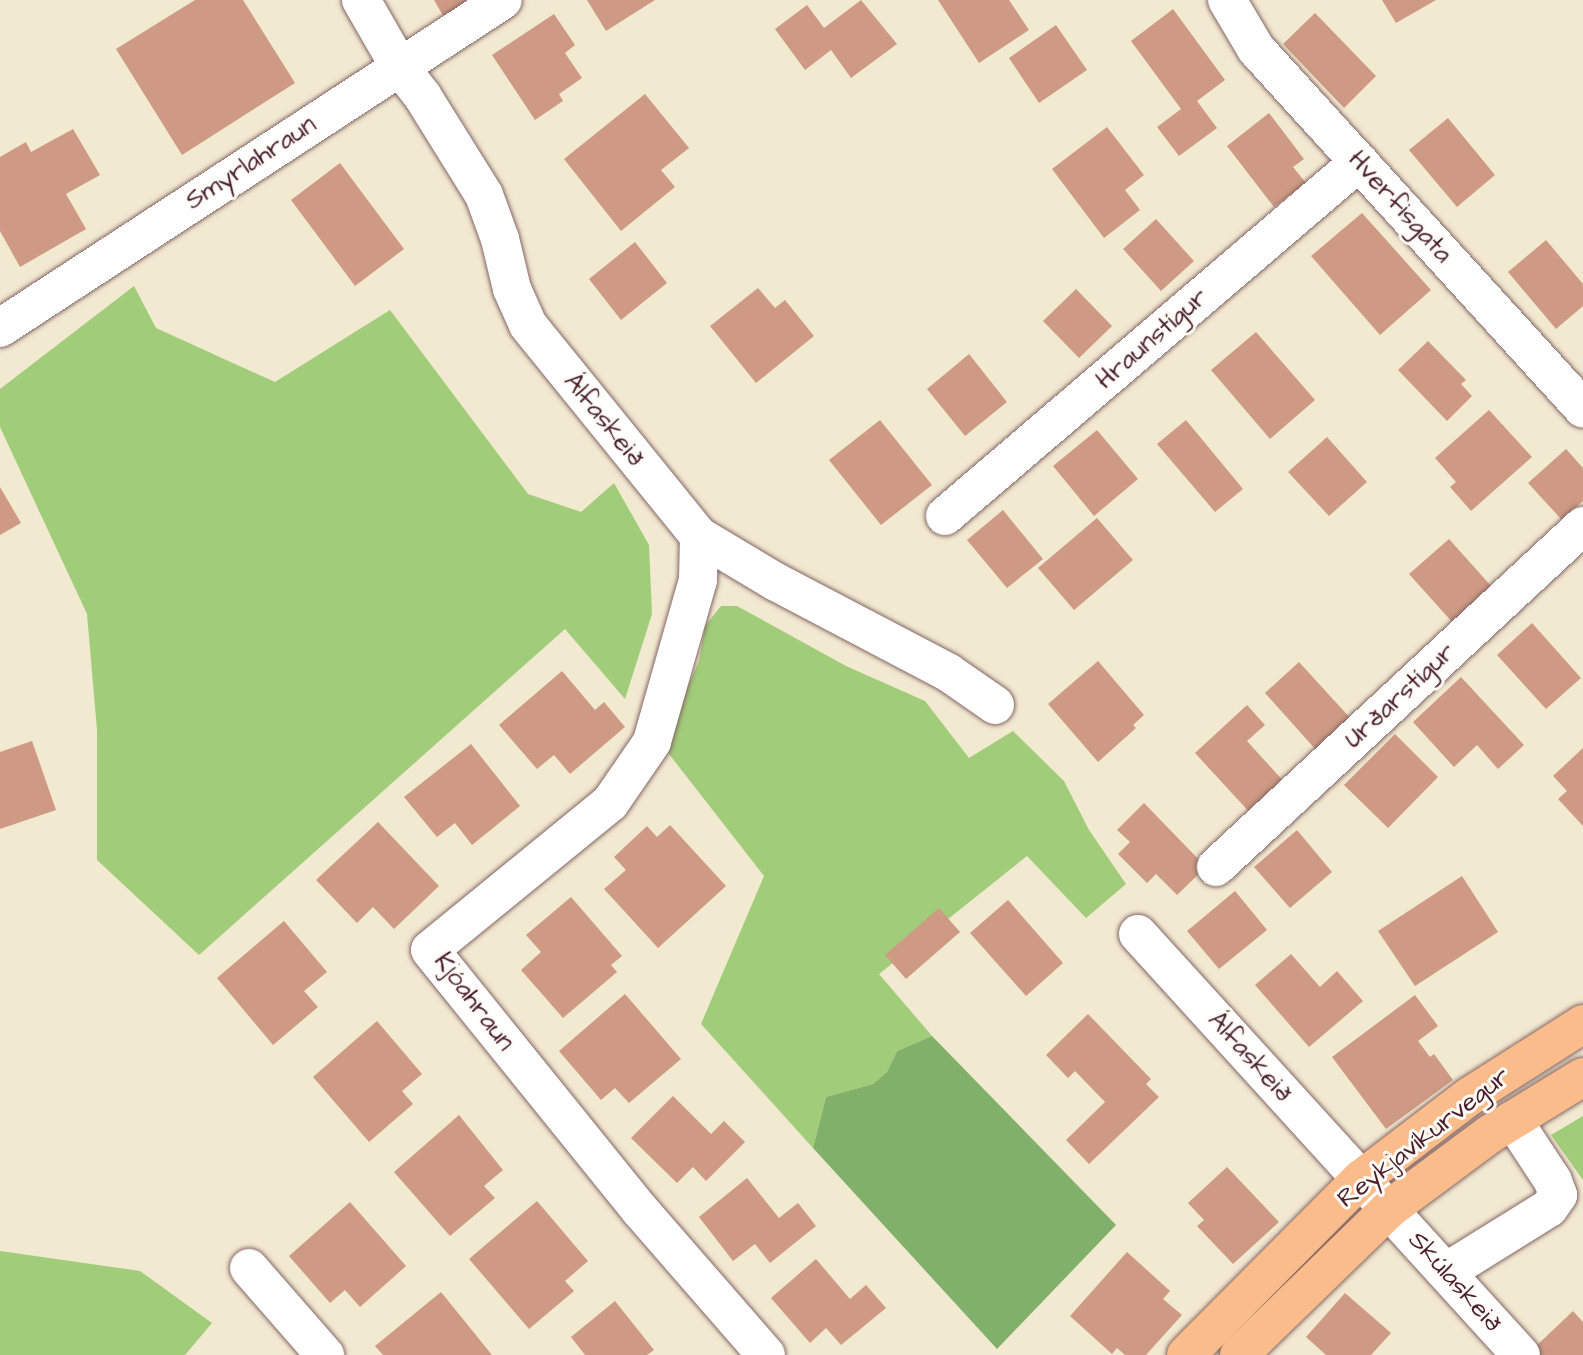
<!DOCTYPE html>
<meta charset="utf-8">
<style>
body{margin:0}
#map{position:relative;width:1583px;height:1355px;overflow:hidden;background:#f2e9d1;font-family:"Architects Daughter",sans-serif}
div>[style]{position:absolute}
[style*='--x']{left:calc(var(--x)*1px);top:calc(var(--y)*1px);width:calc(var(--w)*1px);rotate:calc(var(--a)*1deg)}
.green>*{inset:0;background:#a1cc79}
.forest>*{inset:0;background:#80b069}
.building>*{inset:0;background:#ce9a83}
.roads{filter:drop-shadow(0 0 2px #856665) drop-shadow(0 0 2px #856665)}
.minor>*{height:38px;margin:-19px;padding:0 19px;transform-origin:19px;border-radius:19px;background:#fff}
.major>*{height:38px;margin:-19px;padding:0 19px;transform-origin:19px;border-radius:19px;background:#f9bc8a}
span{translate:-50% -50%;white-space:nowrap;text-align:center;line-height:1.15;-webkit-text-stroke:6px #fdfcf7;paint-order:stroke}
.street-label{font-size:26px;color:#4a1f2b}
</style>
<div id="map">
<div class="green">
<div style="clip-path:polygon(134px 286px,156px 328px,275px 382px,390px 310px,528px 494px,581px 512px,614px 483px,649px 545px,652px 614px,625px 699px,565px 629px,199px 955px,97px 860px,97px 730px,87px 614px,0 427px,0 389px)"></div>
<div style="clip-path:polygon(721px 606px,737px 606px,846px 666px,925px 701px,969px 758px,1013px 731px,1064px 781px,1089px 830px,1126px 884px,1086px 918px,1027px 856px,879px 974px,932px 1036px,897px 1051px,887px 1072px,873px 1084px,826px 1097px,813px 1148px,701px 1024px,764px 876px,662px 745px,699px 661px,705px 626px)"></div>
<div style="clip-path:polygon(1583px 1116px,1583px 1180px,1551px 1135px)"></div>
<div style="clip-path:polygon(0 1251px,140px 1271px,212px 1323px,185px 1355px,0 1355px)"></div>
</div>
<div class="forest">
<div style="clip-path:polygon(932px 1036px,1116px 1225px,997px 1349px,813px 1148px,826px 1097px,873px 1084px,887px 1072px,897px 1051px)"></div>
</div>
<div class="building">
<div style="clip-path:polygon(195px 0,243px 0,295px 83px,182px 155px,116px 49px)"></div>
<div style="clip-path:polygon(434px 0,477px 0,445px 19px)"></div>
<div style="clip-path:polygon(587px 0,655px 0,606px 31px)"></div>
<div style="clip-path:polygon(861px 0,897px 44px,851px 78px,831px 50px,805px 70px,775px 29px,807px 5px,824px 28px)"></div>
<div style="clip-path:polygon(938px 0,1009px 0,1029px 30px,979px 63px)"></div>
<div style="clip-path:polygon(1382px 0,1436px 0,1396px 23px)"></div>
<div style="clip-path:polygon(1173px 9px,1225px 80px,1197px 101px,1217px 128px,1179px 156px,1157px 127px,1181px 109px,1131px 41px)"></div>
<div style="clip-path:polygon(1315px 13px,1376px 76px,1344px 108px,1283px 44px)"></div>
<div style="clip-path:polygon(554px 14px,575px 45px,565px 53px,582px 78px,559px 94px,563px 101px,535px 120px,492px 55px)"></div>
<div style="clip-path:polygon(1056px 25px,1087px 70px,1039px 103px,1009px 58px)"></div>
<div style="clip-path:polygon(645px 94px,689px 148px,661px 170px,675px 187px,621px 231px,564px 159px)"></div>
<div style="clip-path:polygon(1269px 113px,1304px 159px,1293px 167px,1306px 183px,1274px 207px,1227px 146px)"></div>
<div style="clip-path:polygon(1448px 118px,1495px 175px,1457px 207px,1409px 150px)"></div>
<div style="clip-path:polygon(1107px 127px,1144px 175px,1125px 190px,1140px 210px,1104px 238px,1052px 169px)"></div>
<div style="clip-path:polygon(73px 129px,100px 175px,66px 194px,86px 229px,20px 267px,0 231px,0 157px,26px 142px,31px 152px)"></div>
<div style="clip-path:polygon(340px 163px,404px 249px,355px 286px,291px 200px)"></div>
<div style="clip-path:polygon(1362px 213px,1431px 290px,1380px 335px,1311px 256px)"></div>
<div style="clip-path:polygon(1156px 219px,1194px 261px,1161px 291px,1123px 249px)"></div>
<div style="clip-path:polygon(1546px 240px,1583px 284px,1583px 306px,1556px 329px,1508px 272px)"></div>
<div style="clip-path:polygon(635px 242px,667px 283px,621px 320px,589px 279px)"></div>
<div style="clip-path:polygon(758px 288px,775px 308px,785px 300px,814px 336px,756px 383px,710px 326px)"></div>
<div style="clip-path:polygon(1076px 289px,1112px 326px,1079px 358px,1043px 321px)"></div>
<div style="clip-path:polygon(1256px 332px,1315px 400px,1270px 439px,1211px 370px)"></div>
<div style="clip-path:polygon(1428px 341px,1466px 380px,1461px 384px,1472px 396px,1447px 421px,1398px 370px)"></div>
<div style="clip-path:polygon(969px 354px,1007px 402px,965px 436px,927px 389px)"></div>
<div style="clip-path:polygon(1489px 410px,1532px 457px,1471px 511px,1450px 487px,1456px 482px,1435px 458px)"></div>
<div style="clip-path:polygon(880px 420px,932px 485px,881px 525px,829px 460px)"></div>
<div style="clip-path:polygon(1186px 420px,1243px 489px,1215px 512px,1157px 444px)"></div>
<div style="clip-path:polygon(1097px 430px,1138px 479px,1094px 516px,1053px 466px)"></div>
<div style="clip-path:polygon(1327px 437px,1367px 482px,1329px 516px,1288px 472px)"></div>
<div style="clip-path:polygon(1566px 449px,1583px 468px,1583px 501px,1562px 520px,1528px 483px)"></div>
<div style="clip-path:polygon(0 487px,21px 523px,0 535px)"></div>
<div style="clip-path:polygon(1003px 510px,1043px 559px,1007px 588px,967px 540px)"></div>
<div style="clip-path:polygon(1097px 518px,1133px 560px,1074px 610px,1038px 568px)"></div>
<div style="clip-path:polygon(1449px 539px,1492px 587px,1453px 623px,1409px 574px)"></div>
<div style="clip-path:polygon(1532px 623px,1581px 678px,1546px 709px,1497px 655px)"></div>
<div style="clip-path:polygon(1098px 661px,1144px 715px,1133px 725px,1136px 728px,1098px 762px,1048px 704px)"></div>
<div style="clip-path:polygon(1299px 662px,1352px 720px,1317px 751px,1265px 693px)"></div>
<div style="clip-path:polygon(562px 671px,595px 710px,604px 702px,625px 727px,570px 774px,554px 755px,537px 769px,499px 725px)"></div>
<div style="clip-path:polygon(1461px 677px,1524px 745px,1498px 769px,1477px 745px,1454px 767px,1413px 722px)"></div>
<div style="clip-path:polygon(1247px 705px,1265px 725px,1247px 741px,1286px 784px,1252px 815px,1195px 753px)"></div>
<div style="clip-path:polygon(1395px 734px,1438px 777px,1388px 828px,1344px 785px)"></div>
<div style="clip-path:polygon(32px 741px,56px 810px,0 829px,0 752px)"></div>
<div style="clip-path:polygon(471px 744px,520px 806px,472px 845px,455px 823px,437px 837px,404px 797px)"></div>
<div style="clip-path:polygon(1583px 748px,1583px 826px,1558px 799px,1567px 791px,1553px 776px)"></div>
<div style="clip-path:polygon(1144px 803px,1206px 867px,1177px 895px,1156px 874px,1147px 883px,1118px 854px,1130px 842px,1117px 830px)"></div>
<div style="clip-path:polygon(378px 822px,439px 886px,394px 929px,373px 907px,357px 923px,316px 880px)"></div>
<div style="clip-path:polygon(670px 825px,726px 886px,658px 948px,604px 889px,626px 870px,614px 857px,647px 826px,657px 837px)"></div>
<div style="clip-path:polygon(1297px 830px,1332px 872px,1290px 908px,1254px 867px)"></div>
<div style="clip-path:polygon(1462px 876px,1498px 932px,1415px 986px,1378px 931px)"></div>
<div style="clip-path:polygon(1235px 891px,1267px 930px,1219px 969px,1187px 931px)"></div>
<div style="clip-path:polygon(571px 897px,622px 956px,611px 965px,617px 972px,563px 1018px,521px 970px,541px 952px,526px 935px)"></div>
<div style="clip-path:polygon(1008px 900px,1063px 963px,1026px 996px,970px 933px)"></div>
<div style="clip-path:polygon(939px 908px,960px 932px,906px 979px,885px 955px)"></div>
<div style="clip-path:polygon(284px 921px,327px 972px,304px 991px,318px 1007px,273px 1045px,217px 978px)"></div>
<div style="clip-path:polygon(1291px 954px,1320px 987px,1337px 971px,1363px 1001px,1309px 1047px,1255px 985px)"></div>
<div style="clip-path:polygon(625px 994px,681px 1059px,629px 1103px,615px 1088px,601px 1100px,559px 1051px)"></div>
<div style="clip-path:polygon(1415px 995px,1438px 1026px,1418px 1041px,1430px 1057px,1434px 1054px,1453px 1080px,1386px 1129px,1332px 1057px)"></div>
<div style="clip-path:polygon(1088px 1014px,1151px 1079px,1146px 1084px,1159px 1097px,1089px 1164px,1066px 1140px,1105px 1102px,1075px 1071px,1068px 1078px,1046px 1055px)"></div>
<div style="clip-path:polygon(377px 1021px,422px 1074px,402px 1091px,413px 1104px,369px 1142px,313px 1077px)"></div>
<div style="clip-path:polygon(673px 1096px,711px 1134px,724px 1121px,745px 1142px,706px 1181px,693px 1167px,677px 1183px,631px 1138px)"></div>
<div style="clip-path:polygon(459px 1115px,503px 1170px,484px 1186px,495px 1198px,450px 1236px,394px 1172px)"></div>
<div style="clip-path:polygon(1227px 1167px,1279px 1222px,1233px 1264px,1197px 1226px,1204px 1220px,1188px 1203px)"></div>
<div style="clip-path:polygon(747px 1178px,779px 1218px,798px 1203px,816px 1226px,770px 1263px,755px 1244px,733px 1261px,699px 1217px)"></div>
<div style="clip-path:polygon(537px 1201px,588px 1261px,565px 1281px,574px 1291px,529px 1329px,469px 1259px)"></div>
<div style="clip-path:polygon(350px 1202px,406px 1266px,360px 1307px,345px 1290px,330px 1303px,289px 1256px)"></div>
<div style="clip-path:polygon(1127px 1252px,1170px 1291px,1163px 1299px,1182px 1315px,1146px 1355px,1125px 1355px,1117px 1348px,1112px 1354px,1070px 1316px)"></div>
<div style="clip-path:polygon(816px 1259px,850px 1299px,866px 1285px,886px 1308px,841px 1345px,826px 1328px,810px 1343px,771px 1298px)"></div>
<div style="clip-path:polygon(441px 1292px,492px 1355px,383px 1355px,375px 1346px)"></div>
<div style="clip-path:polygon(1345px 1293px,1391px 1333px,1371px 1355px,1326px 1355px,1306px 1337px)"></div>
<div style="clip-path:polygon(615px 1301px,654px 1350px,647px 1355px,585px 1355px,571px 1337px)"></div>
<div style="clip-path:polygon(1573px 1311px,1583px 1322px,1583px 1355px,1540px 1355px,1534px 1348px)"></div>
</div>
<div class="roads">
<div class="minor">
<div style="--x:361;--y:0;--w:76;--a:60.1"></div>
<div style="--x:399;--y:66;--w:39;--a:52"></div>
<div style="--x:423;--y:97;--w:115;--a:58.1"></div>
<div style="--x:484;--y:195;--w:47;--a:70"></div>
<div style="--x:500;--y:239;--w:51;--a:76.5"></div>
<div style="--x:512;--y:289;--w:39;--a:66"></div>
<div style="--x:528;--y:325;--w:272;--a:51"></div>
<div style="--x:699;--y:536;--w:90;--a:30.9"></div>
<div style="--x:776;--y:582;--w:195;--a:27.7"></div>
<div style="--x:949;--y:673;--w:56;--a:34.8"></div>
<div style="--x:1227;--y:0;--w:57;--a:59.4"></div>
<div style="--x:1256;--y:49;--w:486;--a:47.7"></div>
<div style="--x:0;--y:328;--w:600;--a:-33.11"></div>
<div style="--x:945;--y:516;--w:545;--a:-40.53"></div>
<div style="--x:699;--y:536;--w:44;--a:91.3"></div>
<div style="--x:698;--y:580;--w:168;--a:105.9"></div>
<div style="--x:652;--y:742;--w:74;--a:124.5"></div>
<div style="--x:610;--y:803;--w:232;--a:140.8"></div>
<div style="--x:430;--y:950;--w:334;--a:51.1"></div>
<div style="--x:640;--y:1210;--w:192;--a:49"></div>
<div style="--x:1216;--y:867;--w:501;--a:-42.9"></div>
<div style="--x:1138;--y:934;--w:569;--a:47.71"></div>
<div style="--x:249;--y:1268;--w:116;--a:48.9"></div>
<div style="--x:1446;--y:1272;--w:121;--a:-31.9"></div>
<div style="--x:1549;--y:1208;--w:16;--a:-55"></div>
<div style="--x:1558;--y:1195;--w:15;--a:-110"></div>
<div style="--x:1553;--y:1181;--w:73;--a:-123.3"></div>
</div>
<div class="major">
<div style="--x:1186;--y:1355;--w:248;--a:-45.2"></div>
<div style="--x:1361;--y:1179;--w:137;--a:-37.3"></div>
<div style="--x:1470;--y:1096;--w:134;--a:-32.5"></div>
<div style="--x:1239;--y:1355;--w:209;--a:-44.2"></div>
<div style="--x:1389;--y:1209;--w:126;--a:-36.6"></div>
<div style="--x:1490;--y:1134;--w:109;--a:-31.5"></div>
</div>
</div>
<div class="street-label">
<span style="left:251px;top:163px;rotate:-33deg">Smyrlahraun</span>
<span style="left:1400px;top:207px;rotate:48deg">Hverfisgata</span>
<span style="left:1152px;top:339px;rotate:-41deg">Hraunstígur</span>
<span style="left:604px;top:420px;rotate:51deg">Álfaskeið</span>
<span style="left:1400px;top:696px;rotate:-43deg">Urðarstígur</span>
<span style="left:474px;top:1002px;rotate:53deg">Kjóahraun</span>
<span style="left:1250px;top:1057px;rotate:48deg">Álfaskeið</span>
<span style="left:1424px;top:1138px;rotate:-38deg">Reykjavíkurvegur</span>
<span style="left:1455px;top:1282px;rotate:48deg">Skúlaskeið</span>
</div>
</div>
